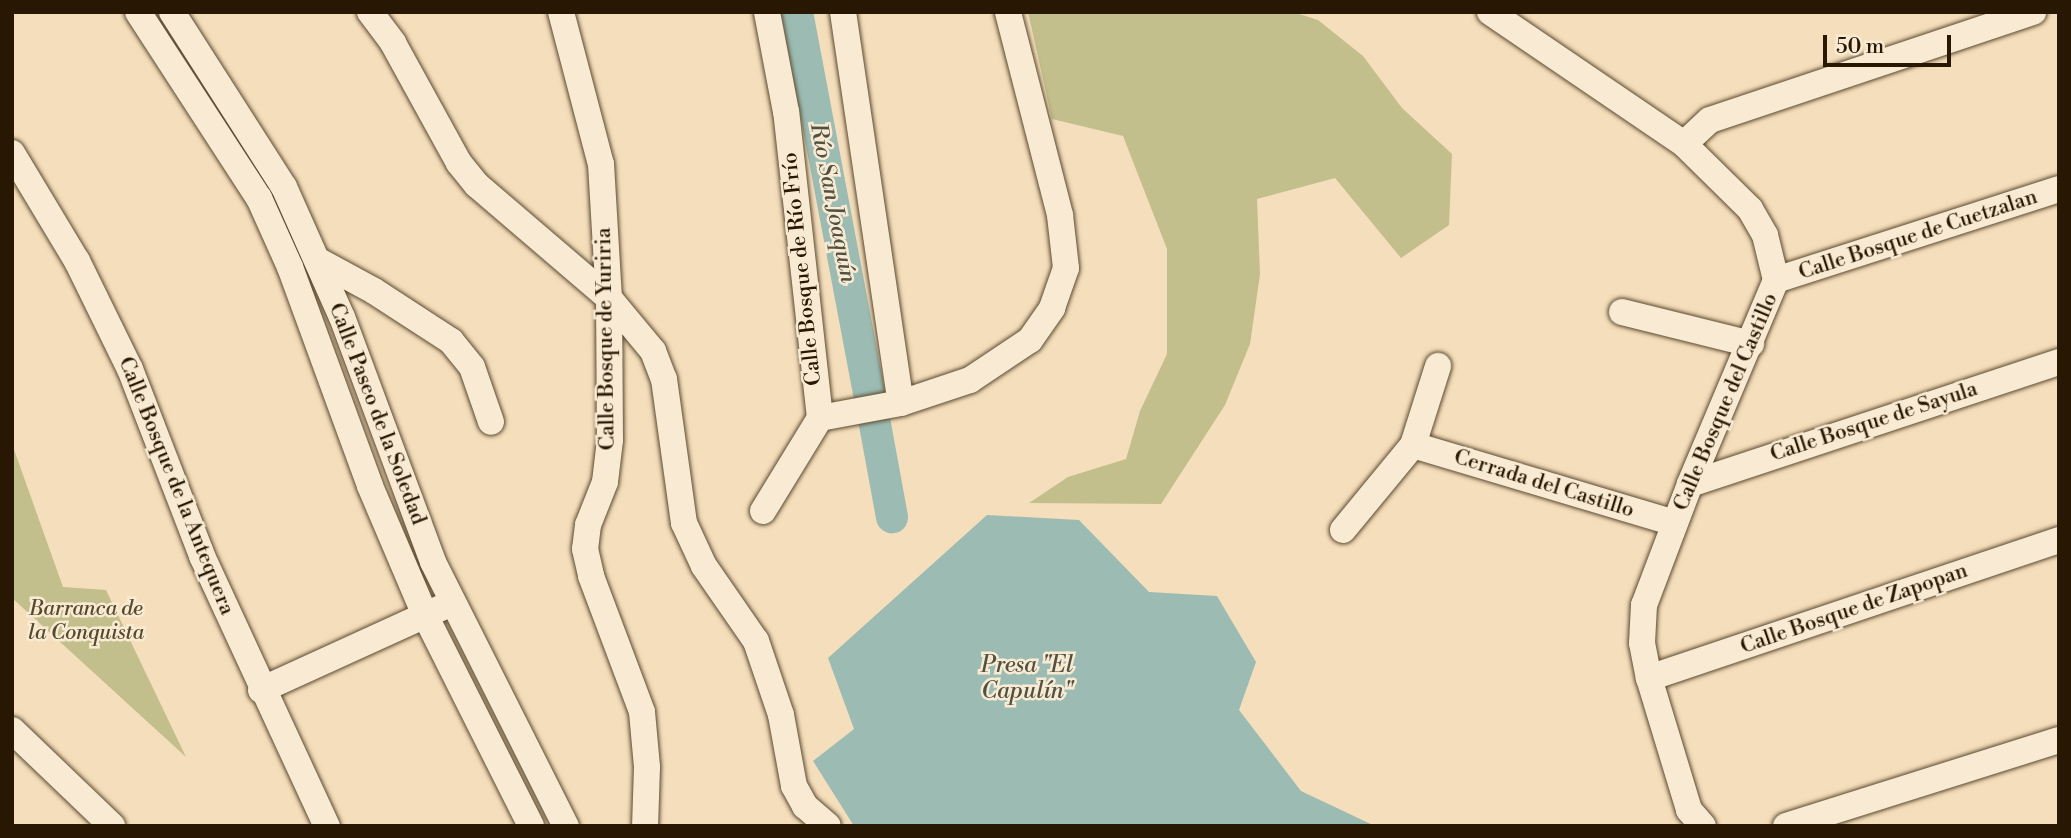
<!DOCTYPE html>
<meta charset="utf-8">
<style>
body{margin:0}
#map{position:relative;width:2071px;height:838px;overflow:hidden;background:#f5debb;font-family:"Libre Bodoni",serif}
div>[style]{position:absolute}
[style*='--x']{left:calc(var(--x)*1px);top:calc(var(--y)*1px);width:calc(var(--w)*1px);rotate:calc(var(--a)*1deg)}
.green>*{inset:0;background:#c2bf8c}
.water>*{inset:0;background:#9cbcb3}
.river>*{height:32px;margin:-16px;padding:0 16px;transform-origin:16px;border-radius:16px;background:#9cbcb3}
.roads{filter:drop-shadow(0 0 2px #5b4a31) drop-shadow(0 0 2px #5b4a31)}
.minor>*{height:26px;margin:-13px;padding:0 13px;transform-origin:13px;border-radius:13px;background:#f8ead3}
span{translate:-50% -50%;white-space:nowrap;text-align:center;line-height:1.15;-webkit-text-stroke:5px #f8ead3;paint-order:stroke}
.street-label{font-size:21px;color:#281803}
.park-label{font-size:21px;color:#564a2c;font-style:italic}
.water-label{font-size:23px;color:#515141;font-style:italic}
.frame{position:absolute;inset:0;border:14px solid #281803;pointer-events:none}
.scale{position:absolute;left:1823px;top:35px;width:128px;height:32px;box-sizing:border-box;border:4px solid #281803;border-top:0;padding-left:9px;font-size:21px;line-height:24px;white-space:nowrap;color:#281803;-webkit-text-stroke:5px #f8ead3;paint-order:stroke}
</style>
<div id="map">
<div class="green">
<div style="clip-path:polygon(1028px 12px,1293px 12px,1318px 20px,1363px 56px,1402px 108px,1452px 154px,1449px 225px,1401px 258px,1335px 178px,1257px 199px,1260px 274px,1250px 344px,1225px 405px,1161px 504px,1029px 503px,1068px 477px,1126px 459px,1140px 411px,1167px 354px,1167px 249px,1123px 136px,1052px 119px)"></div>
<div style="clip-path:polygon(12px 444px,63px 587px,106px 590px,186px 757px,12px 598px)"></div>
</div>
<div class="water">
<div style="clip-path:polygon(987px 515px,1079px 520px,1149px 592px,1217px 596px,1256px 662px,1239px 710px,1301px 791px,1375px 826px,854px 826px,813px 761px,854px 729px,828px 658px)"></div>
</div>
<div class="river">
<div style="--x:797;--y:12;--w:389;--a:79.3"></div>
<div style="--x:874;--y:419;--w:100;--a:79.6"></div>
</div>
<div class="roads">
<div class="minor">
<div style="--x:138;--y:12;--w:222;--a:57"></div>
<div style="--x:259;--y:198;--w:76;--a:65.8"></div>
<div style="--x:290;--y:267;--w:233;--a:69.9"></div>
<div style="--x:370;--y:486;--w:140;--a:66.9"></div>
<div style="--x:425;--y:615;--w:236;--a:63.3"></div>
<div style="--x:172;--y:12;--w:208;--a:57.4"></div>
<div style="--x:284;--y:187;--w:142;--a:66"></div>
<div style="--x:342;--y:317;--w:261;--a:69.6"></div>
<div style="--x:433;--y:562;--w:296;--a:63.3"></div>
<div style="--x:370;--y:12;--w:39;--a:53"></div>
<div style="--x:393;--y:43;--w:137;--a:61.2"></div>
<div style="--x:459;--y:163;--w:28;--a:51"></div>
<div style="--x:477;--y:185;--w:174;--a:40.6"></div>
<div style="--x:609;--y:298;--w:69;--a:50.3"></div>
<div style="--x:653;--y:351;--w:30;--a:69"></div>
<div style="--x:664;--y:379;--w:145;--a:82.1"></div>
<div style="--x:684;--y:523;--w:47;--a:65.1"></div>
<div style="--x:704;--y:566;--w:91;--a:55.3"></div>
<div style="--x:756;--y:641;--w:78;--a:71.3"></div>
<div style="--x:781;--y:715;--w:72;--a:79.6"></div>
<div style="--x:794;--y:786;--w:23;--a:61"></div>
<div style="--x:805;--y:806;--w:30;--a:41"></div>
<div style="--x:561;--y:12;--w:157;--a:75.3"></div>
<div style="--x:601;--y:164;--w:134;--a:86.6"></div>
<div style="--x:609;--y:298;--w:142;--a:89.6"></div>
<div style="--x:610;--y:440;--w:42;--a:96.8"></div>
<div style="--x:605;--y:482;--w:46;--a:111.6"></div>
<div style="--x:588;--y:525;--w:24;--a:97"></div>
<div style="--x:585;--y:549;--w:28;--a:77"></div>
<div style="--x:591;--y:576;--w:145;--a:69.4"></div>
<div style="--x:642;--y:712;--w:55;--a:84.8"></div>
<div style="--x:647;--y:767;--w:59;--a:91.9"></div>
<div style="--x:843;--y:12;--w:395;--a:81.6"></div>
<div style="--x:1490;--y:12;--w:235;--a:34.2"></div>
<div style="--x:1684;--y:144;--w:93;--a:44.6"></div>
<div style="--x:1750;--y:209;--w:30;--a:60"></div>
<div style="--x:1765;--y:235;--w:46;--a:76.3"></div>
<div style="--x:1776;--y:280;--w:221;--a:112.9"></div>
<div style="--x:1690;--y:484;--w:129;--a:110.8"></div>
<div style="--x:1644;--y:605;--w:38;--a:93"></div>
<div style="--x:1642;--y:643;--w:36;--a:79"></div>
<div style="--x:1649;--y:678;--w:138;--a:73.1"></div>
<div style="--x:1689;--y:810;--w:21;--a:49"></div>
<div style="--x:1684;--y:144;--w:35;--a:-43"></div>
<div style="--x:1710;--y:120;--w:341;--a:-18.5"></div>
<div style="--x:12;--y:153;--w:126;--a:59"></div>
<div style="--x:77;--y:261;--w:120;--a:63.9"></div>
<div style="--x:130;--y:369;--w:200;--a:68.9"></div>
<div style="--x:202;--y:556;--w:298;--a:65.2"></div>
<div style="--x:317;--y:260;--w:65;--a:28.5"></div>
<div style="--x:374;--y:291;--w:92;--a:33"></div>
<div style="--x:451;--y:341;--w:33;--a:51"></div>
<div style="--x:472;--y:367;--w:58;--a:70.9"></div>
<div style="--x:1776;--y:280;--w:297;--a:-17.8"></div>
<div style="--x:1622;--y:312;--w:133;--a:13.9"></div>
<div style="--x:820;--y:418;--w:82;--a:-10.5"></div>
<div style="--x:901;--y:403;--w:73;--a:-18.4"></div>
<div style="--x:970;--y:380;--w:72;--a:-33.7"></div>
<div style="--x:1030;--y:340;--w:39;--a:-55"></div>
<div style="--x:1052;--y:308;--w:42;--a:-70.7"></div>
<div style="--x:1066;--y:268;--w:53;--a:-96.5"></div>
<div style="--x:1060;--y:215;--w:210;--a:-104.4"></div>
<div style="--x:1413;--y:445;--w:273;--a:16.6"></div>
<div style="--x:1690;--y:484;--w:389;--a:-18.3"></div>
<div style="--x:763;--y:511;--w:109;--a:-58.5"></div>
<div style="--x:820;--y:418;--w:308;--a:-96.3"></div>
<div style="--x:786;--y:112;--w:102;--a:-100.8"></div>
<div style="--x:1343;--y:530;--w:110;--a:-50.5"></div>
<div style="--x:1413;--y:445;--w:83;--a:-72.4"></div>
<div style="--x:1649;--y:678;--w:433;--a:-18.6"></div>
<div style="--x:261;--y:690;--w:198;--a:-24.5"></div>
<div style="--x:12;--y:730;--w:139;--a:43.8"></div>
<div style="--x:1786;--y:826;--w:286;--a:-17.5"></div>
</div>
</div>
<div class="street-label">
<span style="left:1918px;top:235px;rotate:-18deg">Calle Bosque de Cuetzalan</span>
<span style="left:802px;top:269px;rotate:-96deg">Calle Bosque de Río Frío</span>
<span style="left:606px;top:339px;rotate:-91deg">Calle Bosque de Yuriria</span>
<span style="left:1726px;top:402px;rotate:-67deg">Calle Bosque del Castillo</span>
<span style="left:377px;top:414px;rotate:69deg">Calle Paseo de la Soledad</span>
<span style="left:1874px;top:422px;rotate:-18deg">Calle Bosque de Sayula</span>
<span style="left:1544px;top:484px;rotate:17deg">Cerrada del Castillo</span>
<span style="left:176px;top:486px;rotate:68deg">Calle Bosque de la Antequera</span>
<span style="left:1854px;top:609px;rotate:-19deg">Calle Bosque de Zapopan</span>
</div>
<div class="park-label">
<span style="left:86px;top:621px">Barranca de<br>la Conquista</span>
</div>
<div class="water-label">
<span style="left:833px;top:203px;rotate:79deg">Río San Joaquín</span>
<span style="left:1027px;top:678px">Presa "El<br>Capulín"</span>
</div>
<div class="frame"></div>
<div class="scale">50 m</div>
</div>
